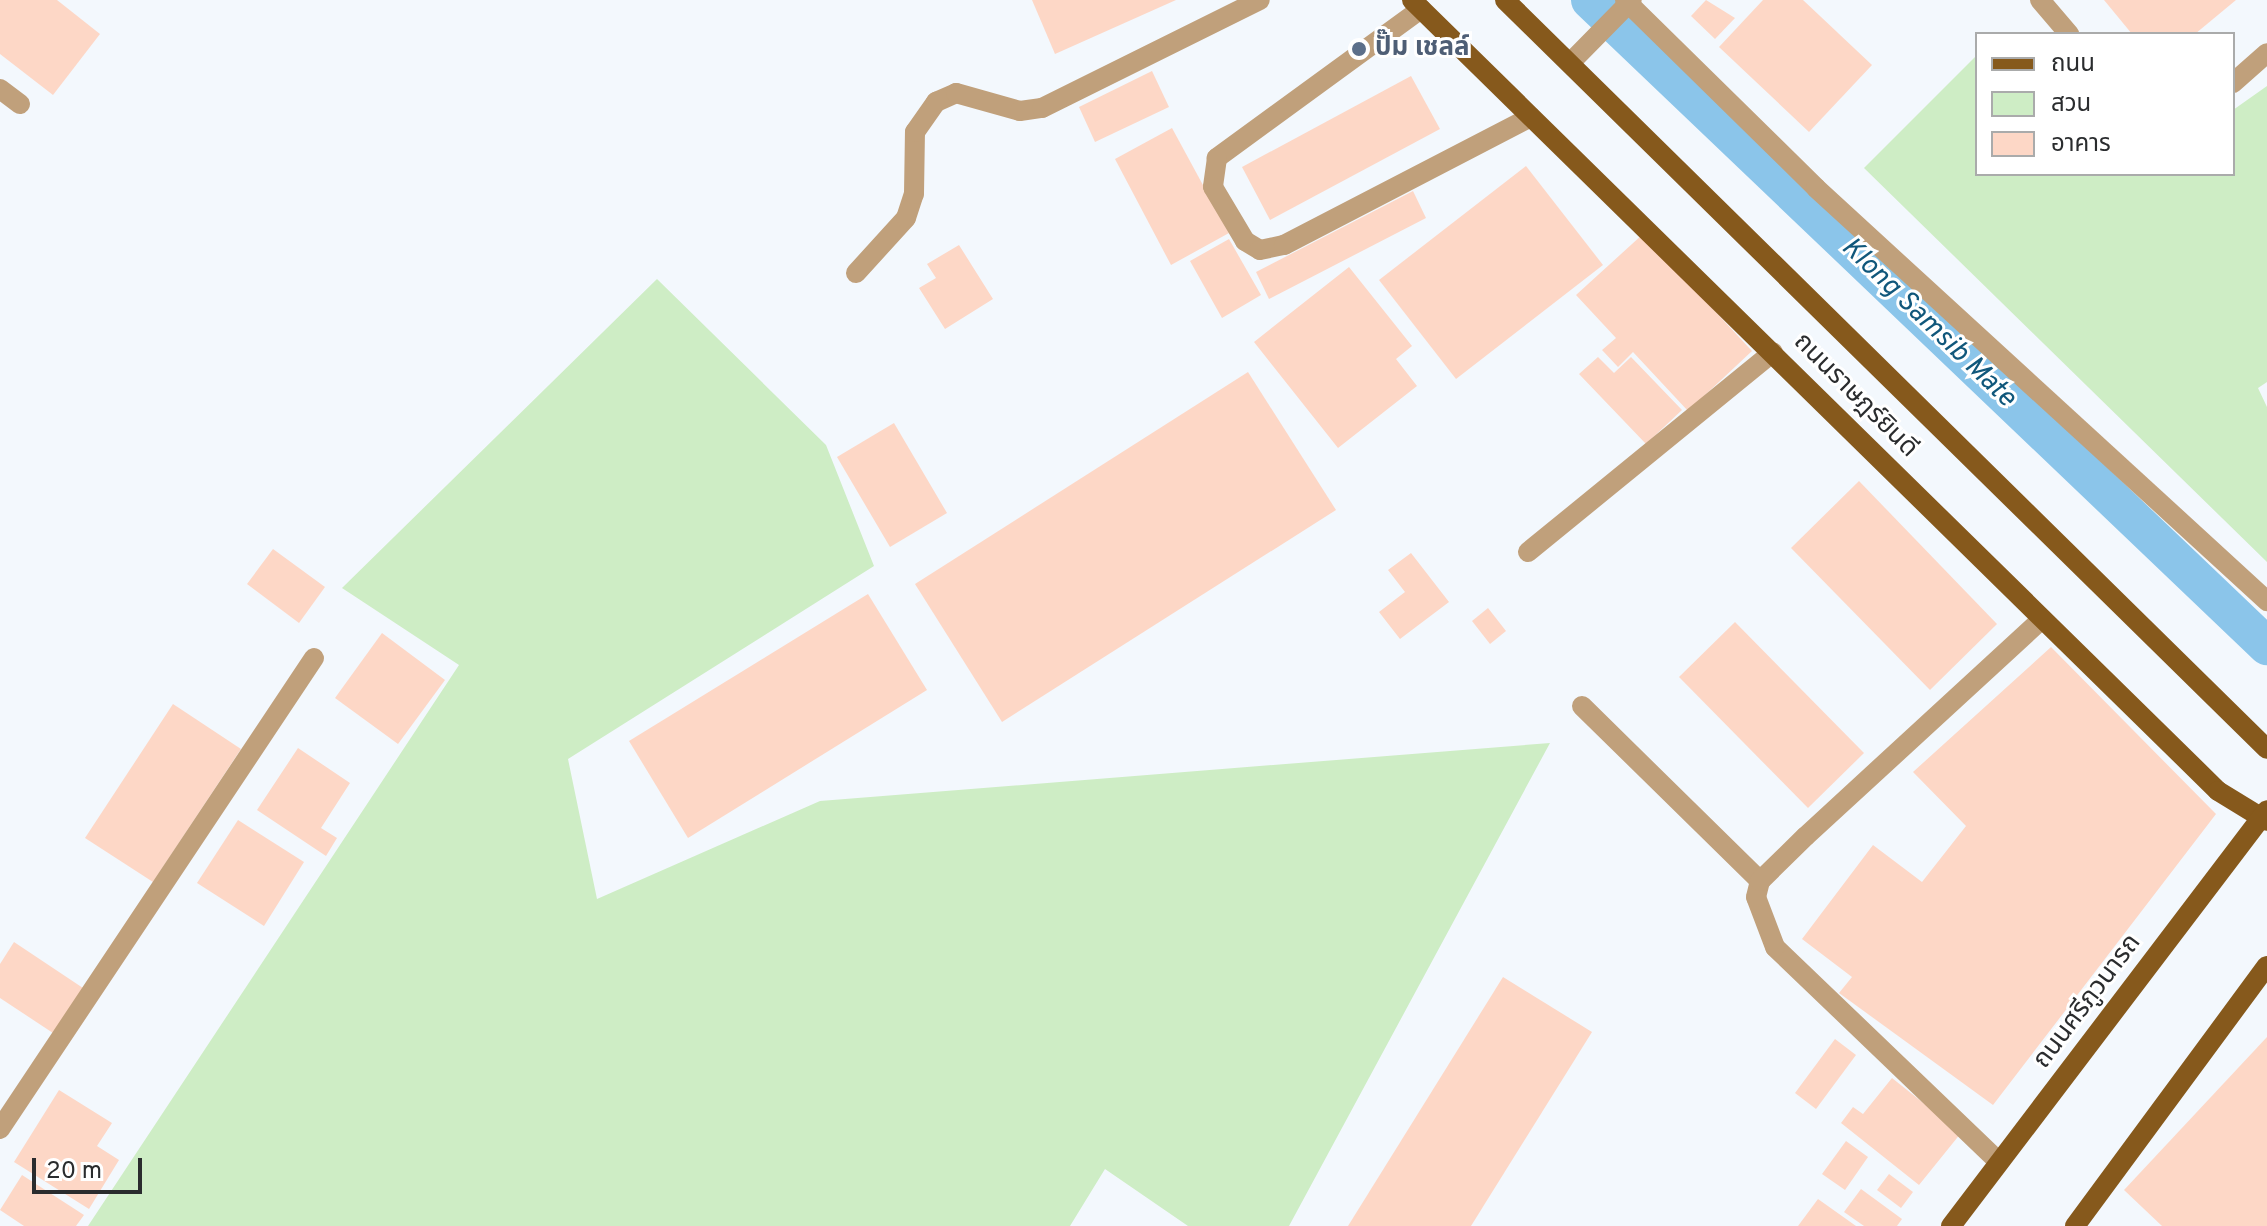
<!DOCTYPE html>
<meta charset="utf-8">
<style>
body{margin:0}
#map{position:relative;width:2267px;height:1226px;overflow:hidden;background:#f3f8fd;font-family:Overpass,"Noto Sans Thai",sans-serif}
div>[style]{position:absolute}
[style*='--x']{left:calc(var(--x)*1px);top:calc(var(--y)*1px);width:calc(var(--w)*1px);rotate:calc(var(--a)*1deg)}
.green>*{inset:0;background:#ceedc5}
.canal>*{height:38px;margin:-19px;padding:0 19px;transform-origin:19px;border-radius:19px;background:#8bc5ea}
.building>*{inset:0;background:#fdd7c6}
.minor>*{height:20px;margin:-10px;padding:0 10px;transform-origin:10px;border-radius:10px;background:#c0a07b}
.major>*{height:20px;margin:-10px;padding:0 10px;transform-origin:10px;border-radius:10px;background:#86591c}
.dots>*{width:22px;height:22px;translate:-50% -50%;box-sizing:border-box;border:4px solid #fff;border-radius:50%}
span{translate:-50% -50%;white-space:nowrap;text-align:center;line-height:1.15;-webkit-text-stroke:6px #fff;paint-order:stroke}
.service-label{font-size:26px;color:#4e5e75;font-weight:700}
.left{translate:0 -50%;text-align:left}
.street-label{font-size:26px;color:#2a2c2e}
.water-label{font-size:28px;color:#10577b;font-style:italic}
.legend{position:absolute;left:1975px;top:32px;width:260px;height:144px;box-sizing:border-box;background:#fff;border:2px solid #aaabab;margin:0;padding:10px 14px;list-style:none;font-size:24px;color:#2a2c2e}
.legend li{display:flex;align-items:center;gap:16px;height:40px}
.legend b{width:40px;border:2px solid #aaabab}
.scale{position:absolute;left:32px;top:1158px;width:110px;height:36px;box-sizing:border-box;border:4px solid #2a2c2e;border-top:0;padding-left:10px;font-size:24px;line-height:28px;white-space:nowrap;color:#2a2c2e;-webkit-text-stroke:6px #fff;paint-order:stroke}
</style>
<div id="map">
<div class="green">
<div style="clip-path:polygon(1977px 55px,1977px 174px,2233px 174px,2233px 110px,2267px 86px,2267px 382px,2258px 388px,2267px 407px,2267px 562px,1864px 168px)"></div>
<div style="clip-path:polygon(657px 279px,826px 445px,874px 566px,568px 759px,597px 899px,820px 801px,1550px 743px,1289px 1226px,1188px 1226px,1105px 1169px,1070px 1226px,88px 1226px,459px 665px,342px 588px)"></div>
</div>
<div class="canal">
<div style="--x:1590;--y:0;--w:936;--a:43.66"></div>
</div>
<div class="building">
<div style="clip-path:polygon(0 0,57px 0,100px 34px,53px 95px,0 54px)"></div>
<div style="clip-path:polygon(1032px 0,1176px 0,1055px 54px)"></div>
<div style="clip-path:polygon(1706px 0,1735px 18px,1715px 39px,1691px 16px)"></div>
<div style="clip-path:polygon(1763px 0,1803px 0,1872px 65px,1809px 132px,1719px 47px)"></div>
<div style="clip-path:polygon(2104px 0,2236px 0,2195px 34px,2132px 34px)"></div>
<div style="clip-path:polygon(1152px 71px,1169px 107px,1095px 142px,1079px 107px)"></div>
<div style="clip-path:polygon(1411px 76px,1440px 129px,1270px 220px,1242px 167px)"></div>
<div style="clip-path:polygon(1172px 128px,1229px 233px,1171px 265px,1115px 159px)"></div>
<div style="clip-path:polygon(1526px 166px,1603px 265px,1456px 379px,1379px 280px)"></div>
<div style="clip-path:polygon(1413px 191px,1426px 218px,1269px 299px,1256px 272px)"></div>
<div style="clip-path:polygon(1643px 234px,1752px 351px,1688px 411px,1633px 352px,1618px 367px,1602px 350px,1616px 338px,1576px 295px)"></div>
<div style="clip-path:polygon(1229px 239px,1261px 295px,1222px 318px,1190px 261px)"></div>
<div style="clip-path:polygon(959px 245px,993px 299px,945px 329px,919px 288px,936px 278px,927px 264px)"></div>
<div style="clip-path:polygon(1349px 267px,1412px 346px,1396px 359px,1417px 386px,1338px 448px,1254px 342px)"></div>
<div style="clip-path:polygon(1598px 357px,1614px 373px,1631px 357px,1682px 410px,1646px 444px,1579px 374px)"></div>
<div style="clip-path:polygon(1248px 372px,1336px 510px,1002px 722px,915px 584px)"></div>
<div style="clip-path:polygon(894px 423px,947px 513px,890px 547px,837px 457px)"></div>
<div style="clip-path:polygon(1859px 481px,1997px 624px,1930px 690px,1791px 548px)"></div>
<div style="clip-path:polygon(273px 549px,325px 587px,299px 623px,247px 584px)"></div>
<div style="clip-path:polygon(1411px 553px,1449px 602px,1400px 639px,1379px 612px,1405px 592px,1388px 570px)"></div>
<div style="clip-path:polygon(868px 594px,927px 690px,688px 838px,629px 741px)"></div>
<div style="clip-path:polygon(1488px 608px,1506px 631px,1490px 644px,1472px 621px)"></div>
<div style="clip-path:polygon(1735px 622px,1864px 753px,1808px 808px,1679px 677px)"></div>
<div style="clip-path:polygon(382px 633px,445px 680px,398px 744px,335px 698px)"></div>
<div style="clip-path:polygon(2051px 647px,2216px 814px,1993px 1105px,1839px 993px,1852px 977px,1802px 939px,1873px 845px,1922px 882px,1966px 826px,1913px 772px)"></div>
<div style="clip-path:polygon(173px 704px,241px 749px,153px 882px,85px 838px)"></div>
<div style="clip-path:polygon(298px 748px,350px 783px,321px 828px,337px 838px,326px 856px,257px 810px)"></div>
<div style="clip-path:polygon(238px 820px,304px 862px,264px 926px,197px 883px)"></div>
<div style="clip-path:polygon(14px 942px,83px 988px,53px 1033px,0 998px,0 964px)"></div>
<div style="clip-path:polygon(1503px 977px,1592px 1032px,1471px 1226px,1348px 1226px)"></div>
<div style="clip-path:polygon(2267px 1037px,2267px 1226px,2162px 1226px,2124px 1190px)"></div>
<div style="clip-path:polygon(1835px 1039px,1856px 1055px,1816px 1109px,1795px 1093px)"></div>
<div style="clip-path:polygon(1892px 1078px,1961px 1133px,1919px 1185px,1841px 1123px,1853px 1107px,1863px 1114px)"></div>
<div style="clip-path:polygon(59px 1090px,112px 1123px,97px 1146px,119px 1160px,89px 1209px,14px 1162px)"></div>
<div style="clip-path:polygon(1846px 1141px,1868px 1157px,1845px 1190px,1822px 1174px)"></div>
<div style="clip-path:polygon(1889px 1174px,1913px 1192px,1901px 1208px,1877px 1190px)"></div>
<div style="clip-path:polygon(22px 1175px,84px 1215px,76px 1226px,24px 1226px,0 1210px)"></div>
<div style="clip-path:polygon(1861px 1189px,1902px 1219px,1897px 1226px,1864px 1226px,1844px 1212px)"></div>
<div style="clip-path:polygon(1818px 1199px,1856px 1226px,1798px 1226px)"></div>
</div>
<div class="minor">
<div style="--x:1625;--y:0;--w:268;--a:44.5"></div>
<div style="--x:1816;--y:188;--w:612;--a:42.48"></div>
<div style="--x:2040;--y:0;--w:45;--a:49.5"></div>
<div style="--x:1421;--y:9;--w:253;--a:143.9"></div>
<div style="--x:1217;--y:158;--w:29;--a:98"></div>
<div style="--x:1213;--y:187;--w:63;--a:59.3"></div>
<div style="--x:1245;--y:241;--w:17;--a:31"></div>
<div style="--x:1260;--y:250;--w:25;--a:-12"></div>
<div style="--x:1284;--y:245;--w:278;--a:-27.4"></div>
<div style="--x:1570;--y:63;--w:88;--a:-45.5"></div>
<div style="--x:2233;--y:83;--w:45;--a:-41.4"></div>
<div style="--x:0;--y:89;--w:25;--a:37"></div>
<div style="--x:856;--y:273;--w:74;--a:-47.7"></div>
<div style="--x:906;--y:218;--w:25;--a:-72"></div>
<div style="--x:914;--y:194;--w:62;--a:-89.1"></div>
<div style="--x:915;--y:132;--w:37;--a:-55"></div>
<div style="--x:936;--y:102;--w:22;--a:-24"></div>
<div style="--x:956;--y:93;--w:66;--a:15.7"></div>
<div style="--x:1020;--y:111;--w:22;--a:-8"></div>
<div style="--x:1042;--y:108;--w:243;--a:-26.4"></div>
<div style="--x:1528;--y:552;--w:316;--a:-39.2"></div>
<div style="--x:1582;--y:706;--w:250;--a:44.5"></div>
<div style="--x:0;--y:1129;--w:566;--a:-56.31"></div>
<div style="--x:1999;--y:1162;--w:310;--a:-136.2"></div>
<div style="--x:1775;--y:947;--w:53;--a:-110.8"></div>
<div style="--x:1756;--y:897;--w:16;--a:-76"></div>
<div style="--x:1760;--y:881;--w:64;--a:-44.4"></div>
<div style="--x:1806;--y:836;--w:321;--a:-42.6"></div>
</div>
<div class="major">
<div style="--x:1412;--y:0;--w:1129;--a:44.46"></div>
<div style="--x:2218;--y:791;--w:57;--a:31.5"></div>
<div style="--x:1505;--y:0;--w:1068;--a:44.51"></div>
<div style="--x:1951;--y:1226;--w:522;--a:-52.78"></div>
<div style="--x:2075;--y:1226;--w:323;--a:-53.6"></div>
</div>
<div class="dots">
<div style="left:1359px;top:49px;background:#5c6f8a"></div>
</div>
<div class="service-label">
<span class="left" style="left:1375px;top:49px">ปั๊ม เชลล์</span>
</div>
<div class="street-label">
<span style="left:1855px;top:396px;rotate:45deg">ถนนราษฎร์ยินดี</span>
<span style="left:2088px;top:1002px;rotate:-53deg">ถนนศรีภูวนารถ</span>
</div>
<div class="water-label">
<span style="left:1928px;top:323px;rotate:44deg">Klong Samsib Mate</span>
</div>
<ul class="legend">
<li><b style="height:10px;background:#86591c"></b>ถนน</li>
<li><b style="height:22px;background:#ceedc5"></b>สวน</li>
<li><b style="height:22px;background:#fdd7c6"></b>อาคาร</li>
</ul>
<div class="scale">20 m</div>
</div>
